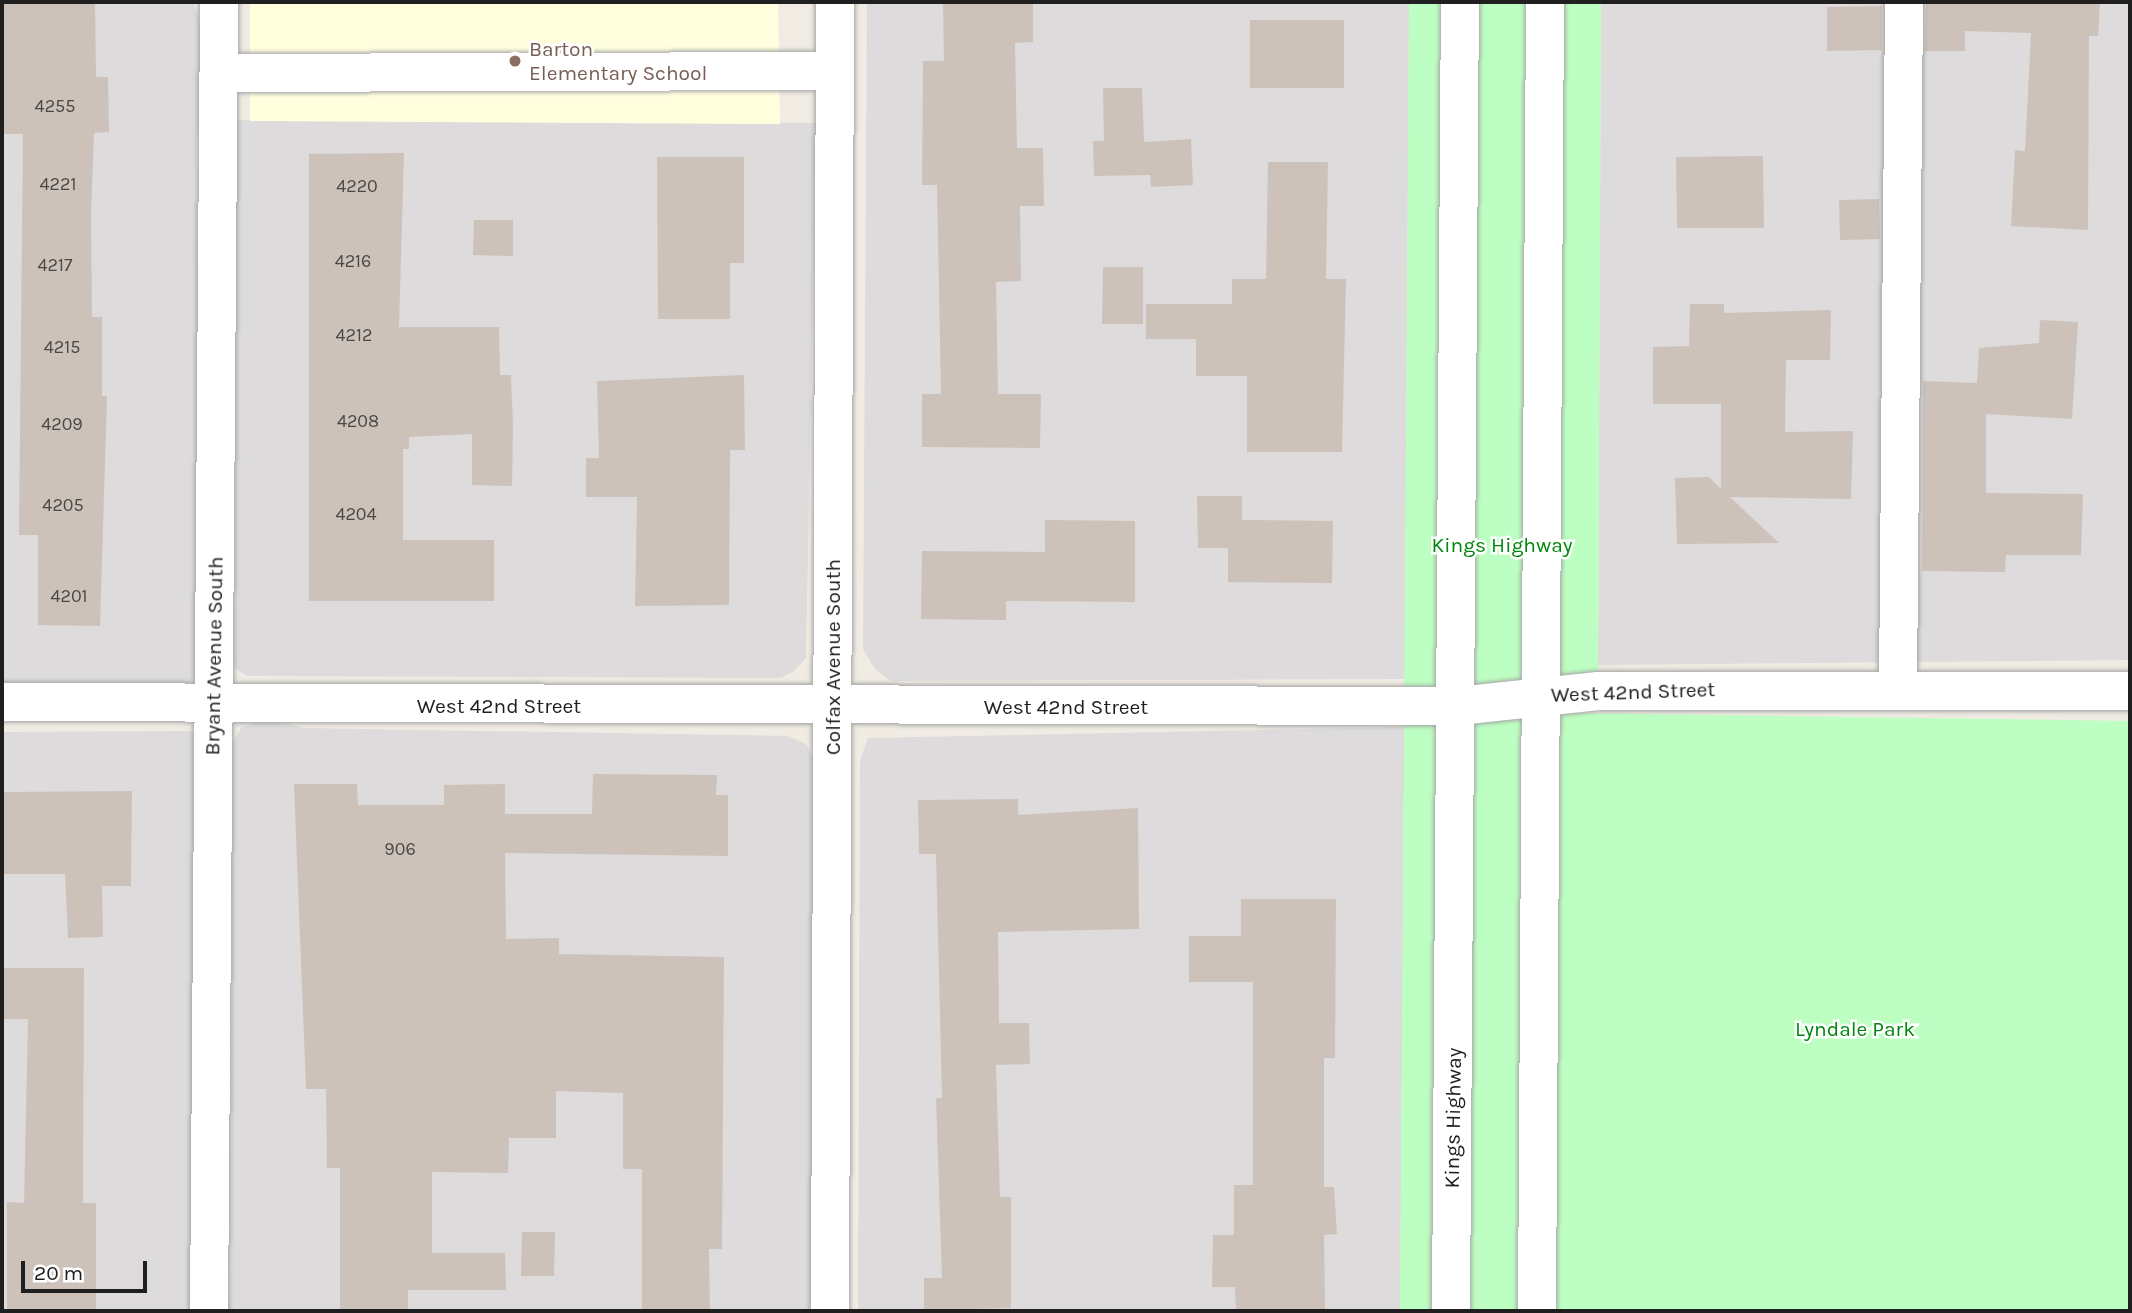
<!DOCTYPE html>
<style>
body{margin:0}
#map{position:relative;width:2132px;height:1313px;overflow:hidden;background:#f0ece4;font-family:Karla,sans-serif}
div>[style]{position:absolute}
[style*='--x']{left:calc(var(--x)*1px);top:calc(var(--y)*1px);width:calc(var(--w)*1px);rotate:calc(var(--a)*1deg)}
.residential>*{inset:0;background:#dddbdb}
.education>*{inset:0;background:#ffffde}
.park>*{inset:0;background:#bdffc2}
.parking>*{inset:0;background:#e3e3e3}
.building>*{inset:0;background:#cdc2b9}
.roads{filter:drop-shadow(0 0 2px #a6a6a6) drop-shadow(0 0 2px #a6a6a6)}
.minor>*{height:38px;margin:-19px;padding:0 19px;transform-origin:19px;border-radius:19px;background:#fff}
.dots>*{width:19px;height:19px;translate:-50% -50%;box-sizing:border-box;border:4px solid #fff;border-radius:50%}
span{translate:-50% -50%;white-space:nowrap;text-align:center;line-height:1.15;-webkit-text-stroke:5px #fff;paint-order:stroke}
.number-label{font-size:18px;color:#4a4846}
.number-label span{-webkit-text-stroke-width:0}
.education-label{font-size:21px;color:#785e54}
.left{translate:0 -50%;text-align:left}
.park-label{font-size:21px;color:#01880c}
.street-label{font-size:21px;color:#1f1f1f}
.frame{position:absolute;inset:0;border:4px solid #1f1f1f;pointer-events:none}
.scale{position:absolute;left:21px;top:1261px;width:126px;height:32px;box-sizing:border-box;border:4px solid #1f1f1f;border-top:0;padding-left:9px;font-size:21px;line-height:24px;white-space:nowrap;color:#1f1f1f;-webkit-text-stroke:5px #fff;paint-order:stroke}
</style>
<div id="map">
<div class="residential">
<div style="clip-path:polygon(2px 2px,193px 2px,203px 28px,206px 115px,197px 137px,201px 672px,187px 688px,2px 683px)"></div>
<div style="clip-path:polygon(867px 2px,1409px 2px,1405px 679px,891px 681px,875px 669px,863px 649px)"></div>
<div style="clip-path:polygon(1601px 2px,2130px 2px,2130px 660px,1598px 665px)"></div>
<div style="clip-path:polygon(236px 120px,816px 123px,806px 658px,794px 671px,781px 678px,247px 676px,234px 668px)"></div>
<div style="clip-path:polygon(266px 718px,304px 728px,788px 736px,806px 744px,817px 764px,814px 1311px,224px 1311px,231px 1292px,232px 898px,223px 870px,231px 745px,242px 727px)"></div>
<div style="clip-path:polygon(1405px 727px,1400px 1311px,858px 1311px,860px 761px,868px 738px)"></div>
<div style="clip-path:polygon(191px 731px,197px 734px,197px 1311px,2px 1311px,2px 732px)"></div>
</div>
<div class="education">
<div style="clip-path:polygon(250px 2px,778px 2px,780px 124px,250px 121px)"></div>
</div>
<div class="park">
<div style="clip-path:polygon(1409px 2px,1601px 2px,1598px 691px,1576px 713px,2130px 721px,2130px 1311px,1400px 1311px)"></div>
</div>
<div class="parking">
<div style="clip-path:polygon(223px 870px,232px 898px,231px 1292px,224px 1311px)"></div>
</div>
<div class="building">
<div style="clip-path:polygon(2px 2px,95px 2px,96px 77px,108px 77px,109px 132px,94px 133px,91px 213px,92px 317px,102px 317px,102px 396px,107px 396px,100px 626px,38px 625px,38px 535px,19px 535px,23px 134px,3px 134px)"></div>
<div style="clip-path:polygon(943px 2px,1033px 2px,1033px 42px,1015px 43px,1017px 148px,1043px 148px,1044px 206px,1020px 206px,1021px 281px,996px 282px,998px 394px,1041px 394px,1040px 448px,922px 447px,922px 394px,941px 394px,937px 185px,922px 185px,923px 61px,944px 61px)"></div>
<div style="clip-path:polygon(1926px 2px,2100px 2px,2098px 36px,2089px 36px,2088px 230px,2011px 226px,2015px 150px,2025px 151px,2031px 33px,1965px 31px,1965px 51px,1925px 51px)"></div>
<div style="clip-path:polygon(1882px 6px,1882px 50px,1827px 51px,1827px 7px)"></div>
<div style="clip-path:polygon(1250px 20px,1344px 20px,1344px 88px,1250px 88px)"></div>
<div style="clip-path:polygon(1103px 88px,1142px 88px,1144px 142px,1191px 139px,1193px 185px,1151px 187px,1150px 175px,1094px 176px,1093px 141px,1104px 141px)"></div>
<div style="clip-path:polygon(404px 153px,399px 327px,499px 327px,500px 375px,511px 375px,513px 426px,512px 486px,472px 485px,472px 434px,409px 437px,409px 449px,403px 449px,403px 540px,494px 540px,494px 601px,309px 601px,309px 154px)"></div>
<div style="clip-path:polygon(1763px 156px,1764px 228px,1677px 228px,1676px 157px)"></div>
<div style="clip-path:polygon(657px 157px,744px 157px,744px 263px,730px 263px,730px 319px,658px 319px)"></div>
<div style="clip-path:polygon(1268px 162px,1328px 162px,1326px 279px,1346px 279px,1342px 452px,1247px 452px,1247px 376px,1196px 376px,1196px 339px,1146px 339px,1146px 304px,1232px 304px,1232px 279px,1266px 279px)"></div>
<div style="clip-path:polygon(1879px 199px,1880px 239px,1840px 240px,1839px 200px)"></div>
<div style="clip-path:polygon(474px 220px,513px 220px,513px 256px,473px 255px)"></div>
<div style="clip-path:polygon(1103px 267px,1143px 267px,1143px 324px,1102px 324px)"></div>
<div style="clip-path:polygon(1690px 304px,1724px 304px,1724px 313px,1831px 310px,1830px 360px,1786px 360px,1785px 432px,1853px 431px,1851px 499px,1730px 497px,1779px 543px,1677px 544px,1675px 478px,1709px 477px,1721px 489px,1721px 404px,1653px 404px,1653px 347px,1689px 346px)"></div>
<div style="clip-path:polygon(2040px 320px,2078px 322px,2072px 419px,1986px 414px,1986px 493px,2083px 494px,2081px 555px,2006px 555px,2005px 572px,1922px 571px,1923px 381px,1977px 383px,1979px 348px,2039px 343px)"></div>
<div style="clip-path:polygon(744px 375px,745px 450px,730px 450px,729px 605px,635px 606px,637px 497px,586px 497px,586px 458px,599px 458px,597px 381px)"></div>
<div style="clip-path:polygon(1197px 496px,1242px 496px,1242px 520px,1333px 521px,1332px 583px,1228px 582px,1228px 548px,1198px 548px)"></div>
<div style="clip-path:polygon(1045px 520px,1135px 521px,1135px 602px,1006px 601px,1006px 620px,921px 619px,922px 551px,1045px 552px)"></div>
<div style="clip-path:polygon(593px 774px,717px 775px,716px 795px,728px 795px,728px 856px,505px 853px,506px 939px,559px 938px,559px 954px,724px 957px,722px 1249px,709px 1249px,710px 1311px,642px 1311px,642px 1169px,623px 1169px,623px 1093px,556px 1091px,556px 1138px,509px 1138px,508px 1173px,432px 1172px,432px 1253px,505px 1253px,506px 1290px,408px 1290px,408px 1311px,340px 1311px,340px 1168px,327px 1168px,326px 1089px,306px 1089px,294px 784px,357px 784px,358px 805px,444px 805px,444px 785px,505px 784px,505px 814px,592px 814px)"></div>
<div style="clip-path:polygon(132px 791px,131px 886px,102px 886px,103px 937px,68px 938px,65px 874px,2px 874px,2px 792px)"></div>
<div style="clip-path:polygon(1018px 799px,1018px 815px,1138px 808px,1139px 929px,998px 932px,999px 1023px,1029px 1023px,1030px 1064px,996px 1065px,1000px 1197px,1011px 1197px,1011px 1308px,924px 1310px,924px 1278px,942px 1278px,936px 1098px,942px 1098px,936px 854px,919px 854px,918px 800px)"></div>
<div style="clip-path:polygon(1241px 899px,1336px 899px,1335px 1058px,1324px 1058px,1324px 1187px,1334px 1187px,1337px 1234px,1324px 1235px,1325px 1311px,1236px 1311px,1235px 1287px,1212px 1287px,1213px 1235px,1234px 1235px,1234px 1185px,1253px 1185px,1253px 982px,1189px 982px,1189px 936px,1241px 936px)"></div>
<div style="clip-path:polygon(2px 968px,84px 968px,83px 1203px,96px 1203px,96px 1311px,7px 1311px,7px 1202px,24px 1203px,28px 1019px,2px 1019px)"></div>
<div style="clip-path:polygon(522px 1232px,555px 1232px,554px 1276px,521px 1276px)"></div>
</div>
<div class="roads">
<div class="minor">
<div style="--x:220;--y:73;--w:614;--a:-0.19"></div>
<div style="--x:1898;--y:687;--w:685;--a:-89.5"></div>
<div style="--x:2;--y:702;--w:1456;--a:0.16"></div>
<div style="--x:1458;--y:706;--w:141;--a:-6.1"></div>
<div style="--x:1598;--y:691;--w:532;--a:0"></div>
<div style="--x:209;--y:1311;--w:1309;--a:-89.56"></div>
<div style="--x:830;--y:1311;--w:1309;--a:-89.78"></div>
<div style="--x:1451;--y:1311;--w:1309;--a:-89.61"></div>
<div style="--x:1537;--y:1311;--w:1309;--a:-89.65"></div>
</div>
</div>
<div class="dots">
<div style="left:515px;top:61px;background:#8d6e63"></div>
</div>
<div class="number-label">
<span style="left:55px;top:106px">4255</span>
<span style="left:58px;top:184px">4221</span>
<span style="left:357px;top:186px">4220</span>
<span style="left:353px;top:261px">4216</span>
<span style="left:55px;top:265px">4217</span>
<span style="left:354px;top:335px">4212</span>
<span style="left:62px;top:347px">4215</span>
<span style="left:358px;top:421px">4208</span>
<span style="left:62px;top:424px">4209</span>
<span style="left:63px;top:505px">4205</span>
<span style="left:356px;top:514px">4204</span>
<span style="left:69px;top:596px">4201</span>
<span style="left:400px;top:849px">906</span>
</div>
<div class="education-label">
<span class="left" style="left:529px;top:61px">Barton<br>Elementary School</span>
</div>
<div class="park-label">
<span style="left:1502px;top:545px">Kings Highway</span>
<span style="left:1855px;top:1029px">Lyndale Park</span>
</div>
<div class="street-label">
<span style="left:214px;top:656px;rotate:-89deg">Bryant Avenue South</span>
<span style="left:833px;top:657px;rotate:-90deg">Colfax Avenue South</span>
<span style="left:1633px;top:692px;rotate:-2deg">West 42nd Street</span>
<span style="left:499px;top:706px">West 42nd Street</span>
<span style="left:1066px;top:707px">West 42nd Street</span>
<span style="left:1453px;top:1118px;rotate:-89deg">Kings Highway</span>
</div>
<div class="frame"></div>
<div class="scale">20 m</div>
</div>
